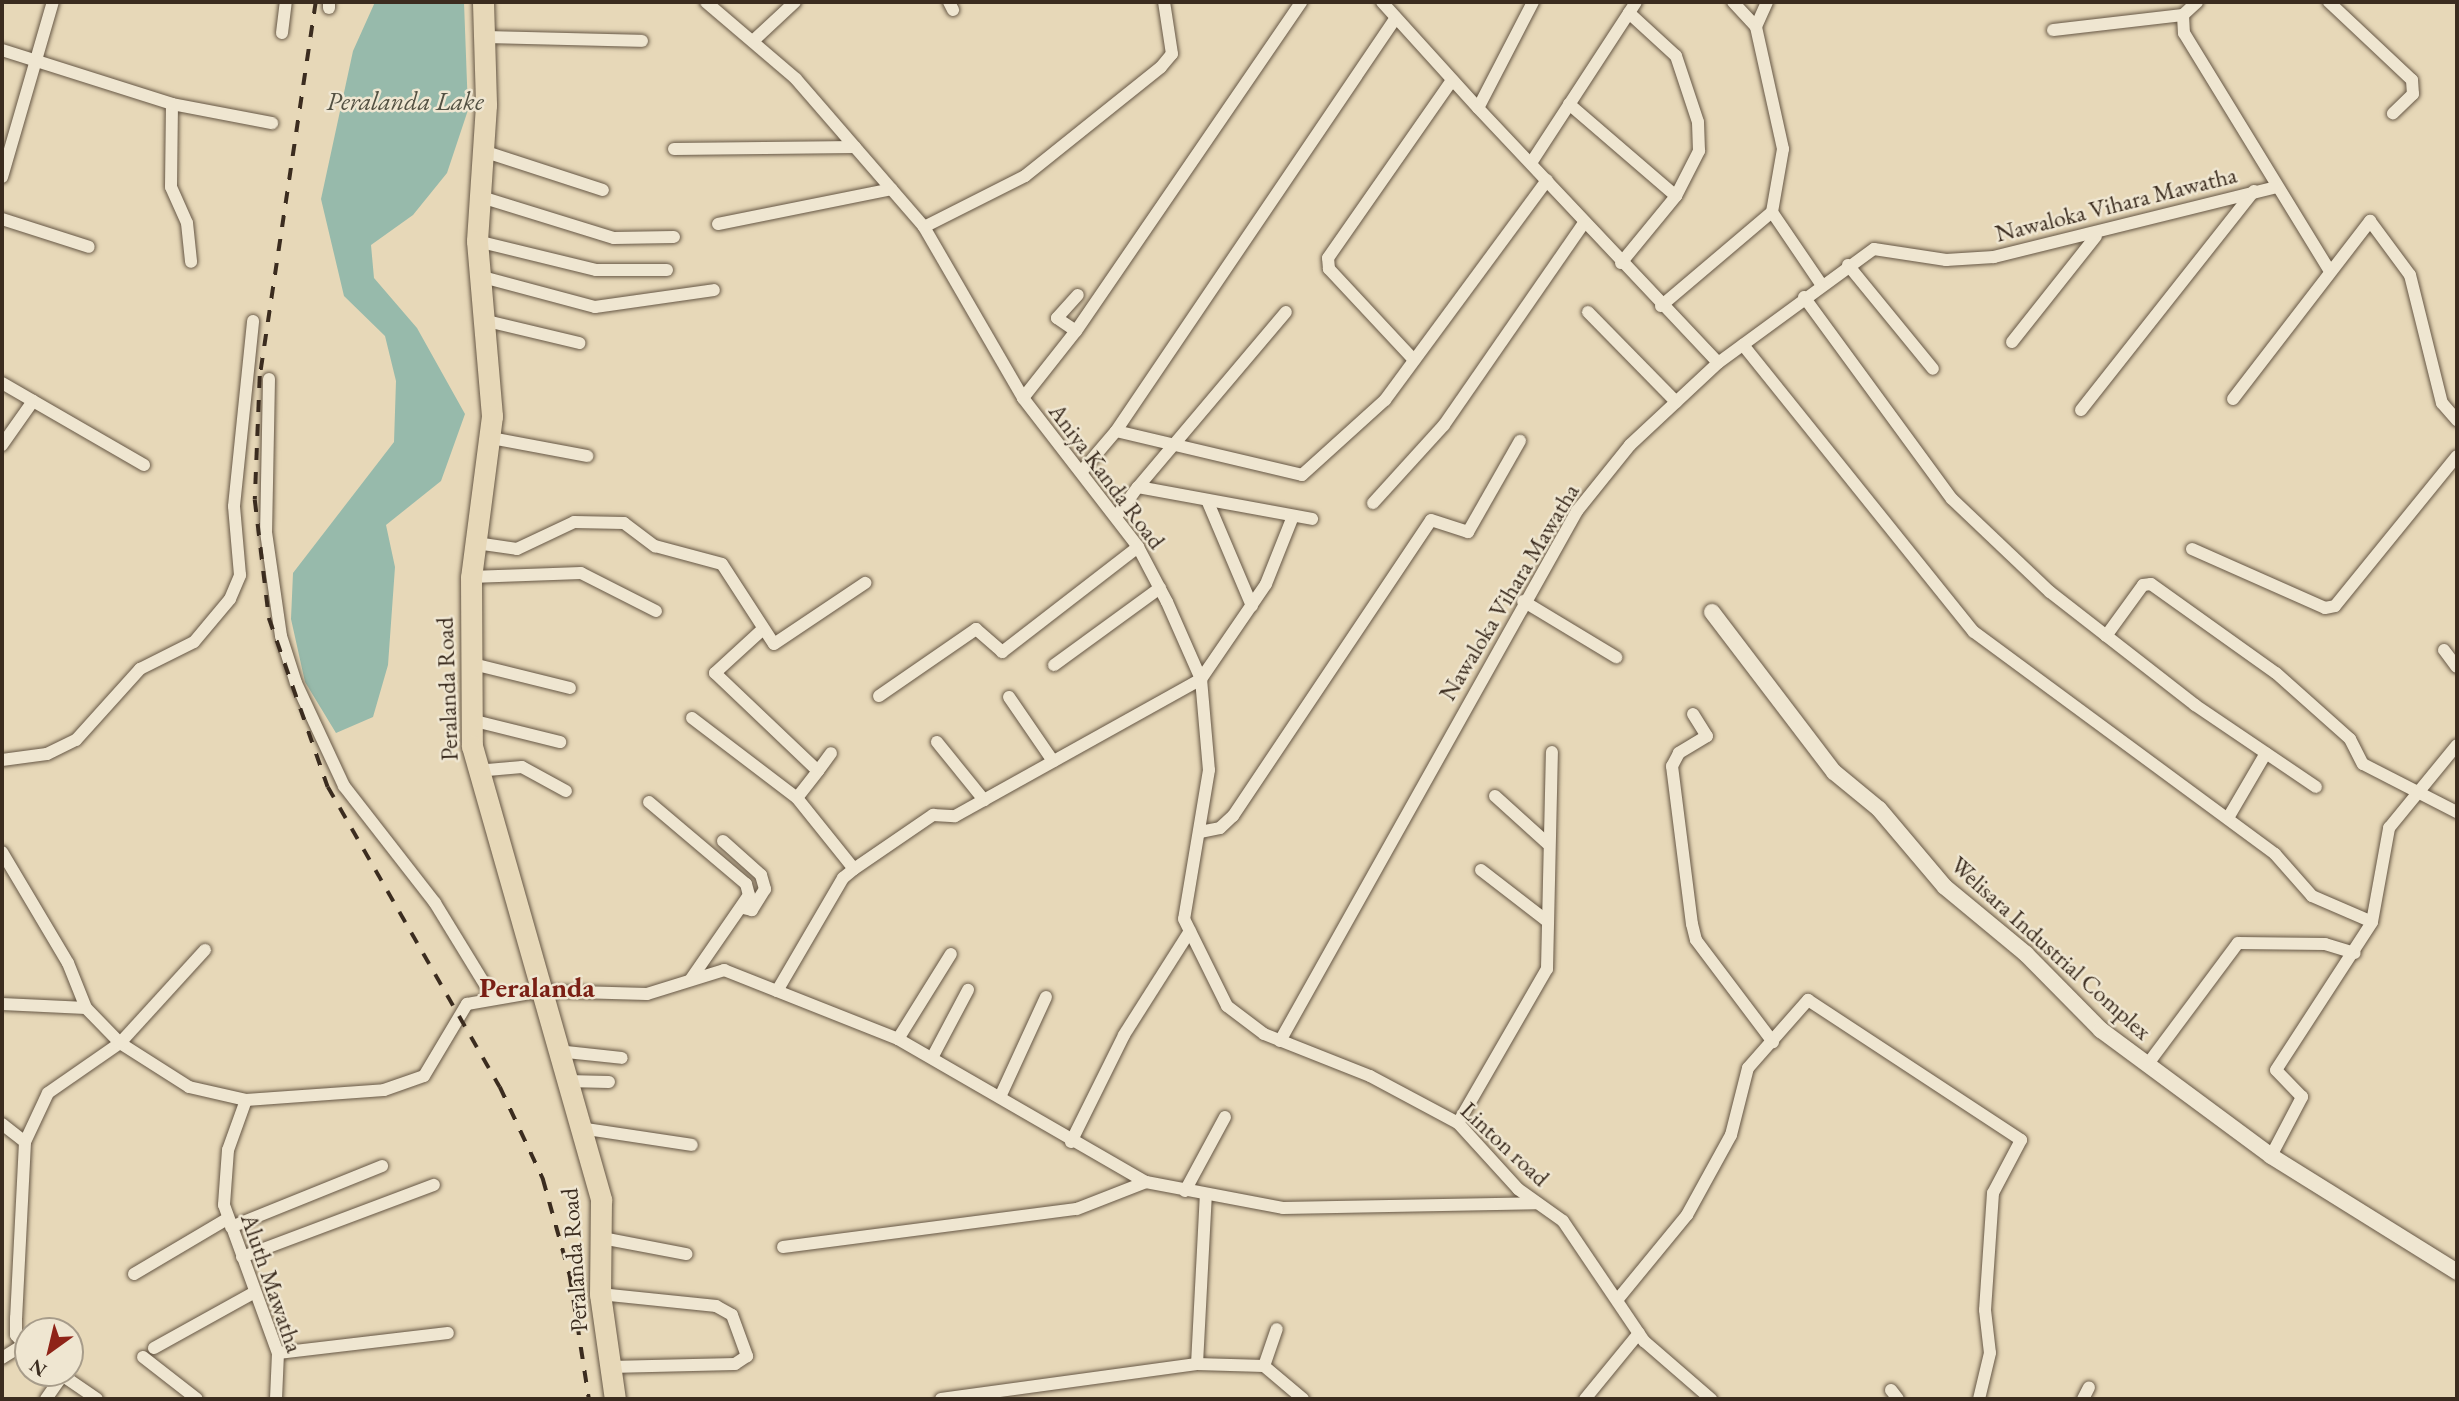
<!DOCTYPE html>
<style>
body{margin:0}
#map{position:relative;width:2459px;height:1401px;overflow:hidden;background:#e7d8b8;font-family:"EB Garamond",serif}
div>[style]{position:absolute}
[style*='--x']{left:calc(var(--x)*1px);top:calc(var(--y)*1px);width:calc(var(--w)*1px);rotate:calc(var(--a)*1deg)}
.water>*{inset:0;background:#97baab}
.roads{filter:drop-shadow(0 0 2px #665745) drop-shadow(0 0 2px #665745)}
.minor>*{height:12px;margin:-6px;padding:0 6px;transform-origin:6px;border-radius:6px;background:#efe6d1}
.tertiary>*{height:16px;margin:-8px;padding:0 8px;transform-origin:8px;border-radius:8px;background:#efe6d1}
.primary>*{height:21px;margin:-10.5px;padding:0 10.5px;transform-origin:10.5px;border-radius:10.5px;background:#e7d8b8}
.rail>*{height:3.5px;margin-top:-1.75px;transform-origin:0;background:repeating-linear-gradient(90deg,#3b2c1f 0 12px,transparent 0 24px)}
span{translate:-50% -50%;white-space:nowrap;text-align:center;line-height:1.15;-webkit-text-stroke:5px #efe6d1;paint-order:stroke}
.street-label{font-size:24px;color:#3b2c1f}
.water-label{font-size:26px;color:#525042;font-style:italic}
.quarter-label{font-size:28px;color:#7a1f14;font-weight:700}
.frame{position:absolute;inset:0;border:4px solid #3b2c1f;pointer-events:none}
.north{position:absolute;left:14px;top:1317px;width:70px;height:70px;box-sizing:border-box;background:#efe6d1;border:2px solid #a79c8a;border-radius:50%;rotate:214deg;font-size:19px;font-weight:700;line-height:28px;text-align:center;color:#3b2c1f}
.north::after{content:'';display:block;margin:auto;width:24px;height:32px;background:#8f2418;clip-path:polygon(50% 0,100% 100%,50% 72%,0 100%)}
</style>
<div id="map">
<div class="water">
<div style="clip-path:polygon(375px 2px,464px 2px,468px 110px,447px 173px,413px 215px,371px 245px,374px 278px,417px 328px,465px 414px,441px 481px,386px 525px,395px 567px,388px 665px,373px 717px,336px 733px,305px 682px,291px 619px,293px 573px,394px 442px,396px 381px,385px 336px,344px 296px,321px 199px,353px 51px)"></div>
</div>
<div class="roads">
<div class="minor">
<div style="--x:706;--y:2;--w:118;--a:40.5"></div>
<div style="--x:796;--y:79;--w:196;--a:49.1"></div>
<div style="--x:924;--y:227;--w:198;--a:59.9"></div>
<div style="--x:1023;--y:398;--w:188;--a:52.3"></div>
<div style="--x:1138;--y:547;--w:62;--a:62.2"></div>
<div style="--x:1167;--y:602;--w:84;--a:66.2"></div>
<div style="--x:1201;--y:679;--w:91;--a:85"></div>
<div style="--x:1209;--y:770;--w:151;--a:99.5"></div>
<div style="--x:1184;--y:919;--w:97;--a:63.7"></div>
<div style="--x:1227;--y:1006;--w:46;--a:37.1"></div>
<div style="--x:1264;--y:1034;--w:114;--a:21.6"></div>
<div style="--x:1370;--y:1076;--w:100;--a:28.1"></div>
<div style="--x:1458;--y:1123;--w:89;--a:47.7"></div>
<div style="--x:1518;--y:1189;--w:55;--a:35.4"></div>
<div style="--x:1563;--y:1221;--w:145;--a:56"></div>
<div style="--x:1644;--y:1341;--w:89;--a:40.9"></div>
<div style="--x:949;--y:2;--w:9;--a:63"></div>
<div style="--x:1382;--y:2;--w:143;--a:47.8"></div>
<div style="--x:1533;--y:2;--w:119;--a:117.4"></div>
<div style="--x:1478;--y:108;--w:350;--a:46.7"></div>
<div style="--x:1733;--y:2;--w:34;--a:47"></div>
<div style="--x:1767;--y:2;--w:27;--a:114"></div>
<div style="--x:1756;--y:27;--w:125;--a:77.5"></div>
<div style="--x:1783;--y:149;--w:64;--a:99.9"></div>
<div style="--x:1772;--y:212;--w:87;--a:55.8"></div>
<div style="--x:2197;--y:2;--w:19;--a:137"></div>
<div style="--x:2183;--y:15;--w:18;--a:87"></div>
<div style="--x:2184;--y:33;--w:278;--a:58.5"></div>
<div style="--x:2329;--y:2;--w:114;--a:43.2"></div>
<div style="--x:2412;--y:80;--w:14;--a:86"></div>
<div style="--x:2413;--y:94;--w:28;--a:136"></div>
<div style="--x:329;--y:8;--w:6;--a:-90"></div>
<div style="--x:2053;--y:30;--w:131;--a:-6.6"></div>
<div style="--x:282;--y:33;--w:31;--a:-83"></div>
<div style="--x:482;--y:37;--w:160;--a:1.4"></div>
<div style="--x:753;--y:41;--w:57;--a:-42.9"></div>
<div style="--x:2;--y:50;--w:178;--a:17.6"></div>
<div style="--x:172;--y:104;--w:83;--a:90.7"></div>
<div style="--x:171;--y:187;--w:39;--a:66"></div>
<div style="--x:187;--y:223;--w:39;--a:84"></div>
<div style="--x:172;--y:104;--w:102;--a:10.8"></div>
<div style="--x:1569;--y:104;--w:141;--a:40.7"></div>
<div style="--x:674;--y:149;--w:181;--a:-0.6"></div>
<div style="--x:483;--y:151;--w:126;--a:18"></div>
<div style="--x:1531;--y:163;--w:192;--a:-56.9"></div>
<div style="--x:2;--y:177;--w:182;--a:-73.8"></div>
<div style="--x:478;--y:196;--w:142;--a:17.2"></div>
<div style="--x:614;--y:238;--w:60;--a:-1"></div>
<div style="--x:2;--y:219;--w:91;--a:17.8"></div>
<div style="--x:718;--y:224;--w:177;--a:-11.4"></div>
<div style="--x:924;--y:227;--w:113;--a:-26.8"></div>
<div style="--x:1025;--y:176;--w:174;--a:-38.7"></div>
<div style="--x:1161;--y:67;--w:17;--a:-50"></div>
<div style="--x:1172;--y:54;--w:53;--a:-98.7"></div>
<div style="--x:477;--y:241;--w:122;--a:13.7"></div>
<div style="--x:596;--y:270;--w:71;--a:0"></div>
<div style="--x:1621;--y:263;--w:87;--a:-50.6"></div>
<div style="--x:1676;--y:196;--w:51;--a:-62.9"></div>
<div style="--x:1699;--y:151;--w:29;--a:-92"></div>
<div style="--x:1698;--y:122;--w:70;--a:-108.4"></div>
<div style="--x:1676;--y:56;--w:64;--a:-137.5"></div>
<div style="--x:1848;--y:265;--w:134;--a:50.7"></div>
<div style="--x:479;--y:276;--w:120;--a:15"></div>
<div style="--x:595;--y:307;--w:120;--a:-8.1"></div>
<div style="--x:1804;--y:297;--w:250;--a:53.8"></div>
<div style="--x:1952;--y:499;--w:135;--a:43.5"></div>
<div style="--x:2050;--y:592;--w:184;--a:37.9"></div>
<div style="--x:2195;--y:705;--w:146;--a:34.1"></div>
<div style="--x:1661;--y:306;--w:145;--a:-40.3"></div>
<div style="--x:1588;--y:312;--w:126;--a:45.6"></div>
<div style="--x:487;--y:321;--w:95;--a:13.4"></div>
<div style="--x:1076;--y:331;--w:23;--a:-146"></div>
<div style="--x:1057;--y:318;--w:31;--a:-48"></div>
<div style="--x:2012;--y:342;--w:135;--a:-51.6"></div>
<div style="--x:1743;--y:345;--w:368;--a:51.2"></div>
<div style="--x:1974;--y:632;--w:374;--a:36.4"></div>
<div style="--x:2275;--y:854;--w:56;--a:48.6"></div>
<div style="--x:2312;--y:896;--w:65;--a:23.4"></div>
<div style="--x:1414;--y:360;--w:125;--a:-133"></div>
<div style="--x:1329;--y:269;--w:11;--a:-95"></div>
<div style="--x:1328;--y:258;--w:217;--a:-55.1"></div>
<div style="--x:269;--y:379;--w:153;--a:91.1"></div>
<div style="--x:266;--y:532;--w:105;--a:81.8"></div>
<div style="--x:281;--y:636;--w:49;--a:72.3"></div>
<div style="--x:296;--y:683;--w:114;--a:65"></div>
<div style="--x:344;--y:786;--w:148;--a:52.1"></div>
<div style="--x:435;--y:903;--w:109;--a:58.5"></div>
<div style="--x:2;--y:383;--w:164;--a:30"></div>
<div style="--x:1023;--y:398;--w:85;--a:-51.7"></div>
<div style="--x:1076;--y:331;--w:399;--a:-55.6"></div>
<div style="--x:2233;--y:399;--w:225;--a:-52.4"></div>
<div style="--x:2370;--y:221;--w:67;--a:53.5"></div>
<div style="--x:2410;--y:275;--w:132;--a:76"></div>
<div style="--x:2442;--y:403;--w:23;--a:49"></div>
<div style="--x:2081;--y:410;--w:279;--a:-51.7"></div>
<div style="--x:1116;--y:431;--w:191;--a:13.3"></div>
<div style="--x:1302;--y:475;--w:112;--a:-42.1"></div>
<div style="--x:1385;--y:400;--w:273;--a:-53.6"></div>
<div style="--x:491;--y:438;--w:98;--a:10.6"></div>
<div style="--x:2;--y:445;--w:54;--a:-54.8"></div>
<div style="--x:1082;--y:471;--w:52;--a:-49.6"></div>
<div style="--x:1116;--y:431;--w:499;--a:-55.9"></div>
<div style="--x:1138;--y:487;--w:229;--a:-49.8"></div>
<div style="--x:1207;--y:500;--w:115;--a:67"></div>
<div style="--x:1373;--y:503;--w:105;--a:-47.7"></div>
<div style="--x:1444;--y:425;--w:246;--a:-55.3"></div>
<div style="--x:1116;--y:517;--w:37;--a:-54"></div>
<div style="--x:1138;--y:487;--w:177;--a:10.4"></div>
<div style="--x:476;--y:543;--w:41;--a:8.3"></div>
<div style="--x:517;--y:549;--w:63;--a:-25.3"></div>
<div style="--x:574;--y:522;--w:50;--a:1.1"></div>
<div style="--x:624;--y:523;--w:39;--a:37"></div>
<div style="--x:655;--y:546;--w:69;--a:15"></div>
<div style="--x:722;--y:564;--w:95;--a:57"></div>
<div style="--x:774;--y:644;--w:110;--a:-33.8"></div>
<div style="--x:2192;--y:549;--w:145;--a:23.9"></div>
<div style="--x:2325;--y:608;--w:10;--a:-11"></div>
<div style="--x:2335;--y:606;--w:193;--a:-50.9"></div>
<div style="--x:471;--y:577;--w:110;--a:-2.1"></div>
<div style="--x:581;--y:573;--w:84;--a:26.9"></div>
<div style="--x:1523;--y:601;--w:109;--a:31.1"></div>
<div style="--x:763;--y:629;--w:65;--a:137.5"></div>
<div style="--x:715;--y:673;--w:142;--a:43.6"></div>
<div style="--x:818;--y:771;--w:34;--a:128"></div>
<div style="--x:2106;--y:636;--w:63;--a:-54"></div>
<div style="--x:2143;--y:585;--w:8;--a:-7"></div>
<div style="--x:2151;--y:584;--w:153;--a:35.5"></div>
<div style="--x:2276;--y:673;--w:99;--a:41.7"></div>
<div style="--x:2350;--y:739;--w:28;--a:63"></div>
<div style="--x:2363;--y:764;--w:106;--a:27.1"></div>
<div style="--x:2444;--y:650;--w:21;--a:53"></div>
<div style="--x:469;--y:663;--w:104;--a:13.9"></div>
<div style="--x:1054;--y:665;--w:131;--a:-36"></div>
<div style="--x:879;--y:696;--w:118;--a:-34.6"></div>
<div style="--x:976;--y:629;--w:35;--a:41"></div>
<div style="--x:1002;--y:652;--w:172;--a:-37.7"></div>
<div style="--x:1009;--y:697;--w:78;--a:55.5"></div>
<div style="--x:1693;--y:714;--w:26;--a:58"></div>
<div style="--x:1707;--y:736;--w:33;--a:149"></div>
<div style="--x:1679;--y:753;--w:15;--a:118"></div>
<div style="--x:1672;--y:766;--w:159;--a:82.8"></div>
<div style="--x:1692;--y:924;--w:16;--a:76"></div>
<div style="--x:1696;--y:940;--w:128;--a:53"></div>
<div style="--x:692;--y:718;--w:132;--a:37.3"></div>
<div style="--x:797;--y:798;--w:91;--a:51.2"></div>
<div style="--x:471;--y:720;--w:92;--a:13.9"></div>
<div style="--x:937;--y:742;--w:75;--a:51"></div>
<div style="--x:2;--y:760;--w:45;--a:-7.6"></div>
<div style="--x:47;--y:754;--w:32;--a:-26"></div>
<div style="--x:76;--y:740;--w:96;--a:-48"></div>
<div style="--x:140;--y:669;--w:60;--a:-26.6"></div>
<div style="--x:194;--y:642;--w:56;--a:-50.1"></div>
<div style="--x:230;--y:599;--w:26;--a:-67"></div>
<div style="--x:240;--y:575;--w:69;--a:-95"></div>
<div style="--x:234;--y:506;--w:186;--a:-84.1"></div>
<div style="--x:476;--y:771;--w:46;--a:-5"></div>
<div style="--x:522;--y:767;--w:50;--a:28.6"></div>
<div style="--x:818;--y:771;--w:22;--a:-54"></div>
<div style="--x:1495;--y:796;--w:70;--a:42.1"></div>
<div style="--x:649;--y:802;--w:127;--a:40.2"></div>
<div style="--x:746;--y:884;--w:11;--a:75"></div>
<div style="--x:749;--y:895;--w:102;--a:124.6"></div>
<div style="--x:2228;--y:818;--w:75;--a:-59.7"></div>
<div style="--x:1200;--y:832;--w:20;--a:-11"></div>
<div style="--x:1220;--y:828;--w:18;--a:-43"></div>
<div style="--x:1233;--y:816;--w:356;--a:-56.2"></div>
<div style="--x:1431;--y:520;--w:39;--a:18"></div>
<div style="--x:1468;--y:532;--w:105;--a:-60.3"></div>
<div style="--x:723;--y:841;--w:51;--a:41.8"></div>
<div style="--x:761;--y:875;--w:15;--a:74"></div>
<div style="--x:765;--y:889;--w:25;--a:122"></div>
<div style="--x:752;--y:910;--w:8;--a:-166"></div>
<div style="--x:2;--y:852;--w:129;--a:59.3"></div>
<div style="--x:68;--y:963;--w:48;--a:68.2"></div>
<div style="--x:86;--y:1008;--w:49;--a:45.8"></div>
<div style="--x:120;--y:1043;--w:82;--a:32.5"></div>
<div style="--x:189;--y:1087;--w:58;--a:12.8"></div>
<div style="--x:246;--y:1100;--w:138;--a:-4.1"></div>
<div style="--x:384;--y:1090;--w:42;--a:-19.3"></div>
<div style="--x:424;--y:1076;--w:84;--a:-59.2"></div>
<div style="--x:467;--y:1004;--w:76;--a:-9.8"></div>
<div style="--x:542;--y:991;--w:105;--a:1.6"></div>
<div style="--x:647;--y:994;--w:81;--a:-17.3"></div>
<div style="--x:724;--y:970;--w:187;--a:21.6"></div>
<div style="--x:898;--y:1039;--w:286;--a:30"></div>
<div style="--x:1146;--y:1182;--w:139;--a:10.7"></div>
<div style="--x:1283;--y:1208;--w:253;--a:-1.1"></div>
<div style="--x:1481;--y:870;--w:83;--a:37.7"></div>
<div style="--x:777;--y:991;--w:131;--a:-59.7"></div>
<div style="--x:843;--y:878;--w:14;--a:-39"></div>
<div style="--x:854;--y:869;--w:96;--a:-34.4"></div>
<div style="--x:933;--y:815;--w:22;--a:3"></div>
<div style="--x:955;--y:816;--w:282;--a:-29.1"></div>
<div style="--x:1201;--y:679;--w:115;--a:-55.6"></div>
<div style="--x:1266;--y:584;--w:73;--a:-68.3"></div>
<div style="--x:2;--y:1004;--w:84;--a:2.7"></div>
<div style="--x:898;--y:1039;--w:100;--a:-58.1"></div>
<div style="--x:1280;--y:1041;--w:608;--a:-60.73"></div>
<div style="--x:1577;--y:511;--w:85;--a:-51.2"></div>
<div style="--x:1630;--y:445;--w:120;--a:-43"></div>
<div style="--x:1718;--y:363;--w:193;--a:-36.2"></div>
<div style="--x:1874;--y:249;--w:73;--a:8.7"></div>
<div style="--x:1946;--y:260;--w:48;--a:-3.6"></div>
<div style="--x:1994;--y:257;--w:291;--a:-13.9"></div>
<div style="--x:557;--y:1051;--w:65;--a:6.1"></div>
<div style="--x:933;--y:1056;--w:75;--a:-62.1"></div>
<div style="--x:2147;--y:1065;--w:152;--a:-53.3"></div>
<div style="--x:2238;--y:943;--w:87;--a:0.7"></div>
<div style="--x:2325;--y:944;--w:31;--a:17"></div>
<div style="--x:566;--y:1081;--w:43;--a:1.3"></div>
<div style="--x:1000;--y:1097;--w:110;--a:-65.3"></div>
<div style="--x:246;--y:1100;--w:53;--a:109.8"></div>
<div style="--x:228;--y:1150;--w:55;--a:94.2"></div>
<div style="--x:224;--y:1205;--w:158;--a:70"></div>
<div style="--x:278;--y:1353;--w:46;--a:92.5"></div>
<div style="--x:1458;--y:1123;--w:178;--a:-60"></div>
<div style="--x:1547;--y:969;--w:217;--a:-88.7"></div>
<div style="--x:2;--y:1124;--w:29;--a:38"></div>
<div style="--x:25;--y:1142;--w:176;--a:92.9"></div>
<div style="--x:16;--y:1318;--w:17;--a:90"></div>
<div style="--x:16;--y:1335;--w:18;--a:49"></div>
<div style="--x:580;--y:1128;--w:113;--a:8.6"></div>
<div style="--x:25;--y:1142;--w:54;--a:-64.9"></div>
<div style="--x:48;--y:1093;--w:88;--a:-34.8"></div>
<div style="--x:120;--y:1043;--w:126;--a:-47.6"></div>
<div style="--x:1071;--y:1142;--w:119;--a:-63.6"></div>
<div style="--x:1124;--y:1035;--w:123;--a:-57.6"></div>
<div style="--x:2271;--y:1156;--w:67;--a:-62.3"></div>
<div style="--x:2302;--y:1097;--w:37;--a:-134"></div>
<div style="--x:2276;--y:1070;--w:176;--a:-57"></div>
<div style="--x:2372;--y:922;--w:96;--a:-79.7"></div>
<div style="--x:2389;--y:828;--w:107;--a:-50.7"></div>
<div style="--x:1185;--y:1191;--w:84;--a:-61.6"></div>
<div style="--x:231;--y:1227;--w:163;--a:-22"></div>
<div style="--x:602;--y:1238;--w:86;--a:10.8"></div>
<div style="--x:783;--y:1247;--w:296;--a:-7.4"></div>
<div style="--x:1077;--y:1209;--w:74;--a:-21.4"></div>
<div style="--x:242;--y:1257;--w:205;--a:-20.6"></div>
<div style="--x:134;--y:1274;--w:108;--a:-30.6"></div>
<div style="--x:600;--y:1294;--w:117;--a:5.9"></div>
<div style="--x:716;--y:1306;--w:18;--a:29"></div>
<div style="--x:732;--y:1315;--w:44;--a:69.9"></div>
<div style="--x:747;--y:1356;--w:14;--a:146"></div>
<div style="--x:735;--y:1364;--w:125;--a:178.6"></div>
<div style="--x:1618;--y:1299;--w:109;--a:-50.6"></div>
<div style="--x:1687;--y:1215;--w:91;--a:-61.2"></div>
<div style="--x:1731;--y:1135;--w:69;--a:-75.8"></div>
<div style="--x:1748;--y:1068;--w:91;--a:-48.6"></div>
<div style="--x:1808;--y:1000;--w:255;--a:33.3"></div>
<div style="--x:2021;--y:1140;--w:60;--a:117.8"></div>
<div style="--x:1993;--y:1193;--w:117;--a:93.9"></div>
<div style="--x:1985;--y:1310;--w:43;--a:83.4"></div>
<div style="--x:1990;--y:1353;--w:47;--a:103.4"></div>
<div style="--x:154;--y:1348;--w:115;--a:-29"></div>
<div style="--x:278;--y:1353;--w:171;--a:-6.7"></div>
<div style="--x:143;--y:1357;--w:68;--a:37.9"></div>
<div style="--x:2;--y:1358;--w:25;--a:-32"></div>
<div style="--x:1197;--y:1364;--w:169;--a:-87"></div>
<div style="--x:1264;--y:1366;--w:39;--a:-71"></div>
<div style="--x:59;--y:1373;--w:46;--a:34.4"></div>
<div style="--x:1891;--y:1390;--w:11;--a:52"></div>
<div style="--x:46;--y:1399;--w:28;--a:-55"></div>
<div style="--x:941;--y:1399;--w:258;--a:-7.8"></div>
<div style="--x:1197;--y:1364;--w:67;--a:1.7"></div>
<div style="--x:1264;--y:1366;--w:51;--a:40.2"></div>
<div style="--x:1585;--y:1399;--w:85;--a:-50.7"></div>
<div style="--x:2083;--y:1399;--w:13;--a:-63"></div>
</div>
<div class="tertiary">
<div style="--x:1712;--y:612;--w:201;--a:52.7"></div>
<div style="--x:1834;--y:772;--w:58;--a:39.4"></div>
<div style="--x:1879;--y:809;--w:102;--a:49.8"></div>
<div style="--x:1945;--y:887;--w:105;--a:39.6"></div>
<div style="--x:2026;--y:954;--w:107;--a:45.4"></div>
<div style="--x:2101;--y:1030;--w:212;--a:36.5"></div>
<div style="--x:2271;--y:1156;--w:219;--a:31.9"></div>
</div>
<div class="primary">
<div style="--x:483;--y:2;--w:103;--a:88.3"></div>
<div style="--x:486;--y:105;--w:136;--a:93.8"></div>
<div style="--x:477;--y:241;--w:176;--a:85.1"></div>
<div style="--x:492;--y:416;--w:162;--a:97.4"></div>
<div style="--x:471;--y:577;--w:169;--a:89.7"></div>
<div style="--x:472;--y:746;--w:472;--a:74.1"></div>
<div style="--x:601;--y:1200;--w:94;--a:90.6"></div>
<div style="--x:600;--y:1294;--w:106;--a:81.9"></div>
</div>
</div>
<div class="rail">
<div style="--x:316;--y:2;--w:378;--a:98.5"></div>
<div style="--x:260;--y:376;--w:124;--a:92.3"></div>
<div style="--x:255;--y:500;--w:119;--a:83.2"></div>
<div style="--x:269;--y:618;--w:179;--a:70.8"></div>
<div style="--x:328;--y:787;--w:346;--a:60.2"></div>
<div style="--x:500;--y:1087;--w:102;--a:64.9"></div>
<div style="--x:543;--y:1179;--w:101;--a:74.4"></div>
<div style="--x:570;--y:1276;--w:124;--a:81.2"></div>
</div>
<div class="street-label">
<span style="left:2116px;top:204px;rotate:-14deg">Nawaloka Vihara Mawatha</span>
<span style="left:1107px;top:476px;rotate:53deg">Aniya Kanda Road</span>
<span style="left:1509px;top:592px;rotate:-59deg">Nawaloka Vihara Mawatha</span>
<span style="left:447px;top:689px;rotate:-92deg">Peralanda Road</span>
<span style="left:2051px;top:948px;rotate:42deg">Welisara Industrial Complex</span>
<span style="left:1505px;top:1144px;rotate:43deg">Linton road</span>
<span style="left:574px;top:1260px;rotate:-94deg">Peralanda Road</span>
<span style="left:272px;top:1283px;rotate:71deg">Aluth Mawatha</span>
</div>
<div class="water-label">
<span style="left:405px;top:102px">Peralanda Lake</span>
</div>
<div class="quarter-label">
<span style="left:537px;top:987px">Peralanda</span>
</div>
<div class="frame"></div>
<div class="north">N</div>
</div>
